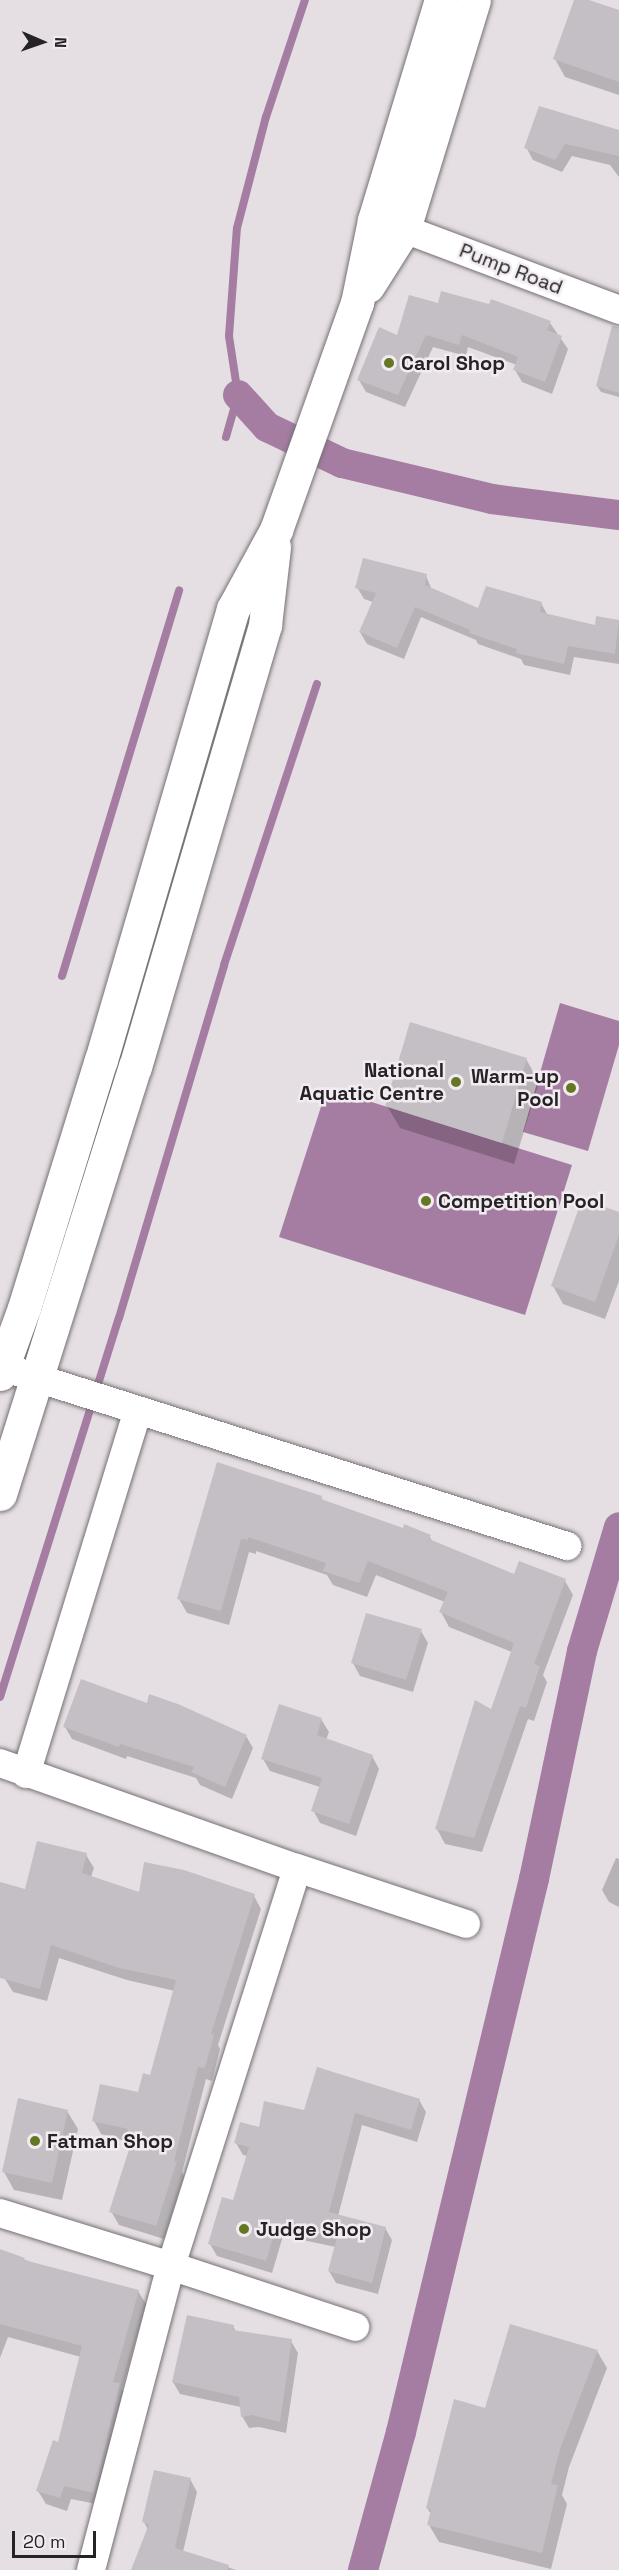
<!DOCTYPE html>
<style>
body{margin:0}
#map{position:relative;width:619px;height:2570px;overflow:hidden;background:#e5dfe4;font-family:"Space Grotesk",sans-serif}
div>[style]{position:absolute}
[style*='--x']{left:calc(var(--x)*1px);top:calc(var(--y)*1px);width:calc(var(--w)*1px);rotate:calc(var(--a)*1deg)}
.water>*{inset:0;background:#a67da2}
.shadow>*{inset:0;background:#0003}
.stream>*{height:8px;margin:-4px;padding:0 4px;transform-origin:4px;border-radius:4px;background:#a67da2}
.canal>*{height:30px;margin:-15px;padding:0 15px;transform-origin:15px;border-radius:15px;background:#a67da2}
.building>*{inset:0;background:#c4bfc4}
.roads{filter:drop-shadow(0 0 2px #767075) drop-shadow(0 0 2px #767075)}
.minor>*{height:28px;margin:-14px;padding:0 14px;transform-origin:14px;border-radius:14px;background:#fff}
.secondary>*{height:33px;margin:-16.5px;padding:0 16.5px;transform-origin:16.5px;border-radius:16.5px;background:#fff}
.dots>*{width:16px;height:16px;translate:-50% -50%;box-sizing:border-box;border:3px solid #f2ecf1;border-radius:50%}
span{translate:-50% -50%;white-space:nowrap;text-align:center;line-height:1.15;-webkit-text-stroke:5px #f2ecf1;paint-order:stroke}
.street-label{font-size:20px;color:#252325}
.poi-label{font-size:20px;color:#252325;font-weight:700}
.left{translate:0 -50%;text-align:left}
.right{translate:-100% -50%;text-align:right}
.north{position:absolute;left:12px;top:12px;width:60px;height:60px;-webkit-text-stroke:4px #f2ecf1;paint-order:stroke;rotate:92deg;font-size:16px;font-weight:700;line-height:24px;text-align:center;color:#252325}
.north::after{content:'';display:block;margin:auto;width:21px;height:27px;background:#252325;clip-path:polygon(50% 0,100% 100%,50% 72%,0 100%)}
.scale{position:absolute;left:12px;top:2531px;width:84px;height:27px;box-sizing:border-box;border:3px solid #252325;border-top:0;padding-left:8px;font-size:18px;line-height:21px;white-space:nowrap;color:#252325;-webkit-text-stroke:4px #f2ecf1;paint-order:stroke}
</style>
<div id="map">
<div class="water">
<div style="clip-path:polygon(560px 1003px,619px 1021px,619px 1045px,588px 1151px,523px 1132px)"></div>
<div style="clip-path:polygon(327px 1088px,572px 1165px,525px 1315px,279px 1237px)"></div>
</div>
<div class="shadow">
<div style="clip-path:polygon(575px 0,585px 0,619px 12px,619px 95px,565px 77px,555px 59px)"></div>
<div style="clip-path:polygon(619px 131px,619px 177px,610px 165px,572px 156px,562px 172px,533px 160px,526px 147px)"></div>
<div style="clip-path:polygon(439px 305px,550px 323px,568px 349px,552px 394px,522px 382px,515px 370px,517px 365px,468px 347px,466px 356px,433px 347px,405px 407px,366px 392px,359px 380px,398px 338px)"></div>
<div style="clip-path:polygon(619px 369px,619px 397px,601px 392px,597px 386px)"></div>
<div style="clip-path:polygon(426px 576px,432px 590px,479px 610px,541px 603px,548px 616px,596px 627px,598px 618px,619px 621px,619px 664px,574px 657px,570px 675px,524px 665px,521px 659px,478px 644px,476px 640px,421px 617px,404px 659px,367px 644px,360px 632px,373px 602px,364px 599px,357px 587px)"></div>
<div style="clip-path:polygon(526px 1059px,539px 1082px,514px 1164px,400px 1128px,387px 1106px)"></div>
<div style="clip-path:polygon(619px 1213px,619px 1281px,605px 1319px,563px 1304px,553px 1286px)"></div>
<div style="clip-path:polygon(218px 1464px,321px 1497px,323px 1501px,404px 1530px,429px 1536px,433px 1542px,515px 1576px,565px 1581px,573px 1595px,543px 1675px,547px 1682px,534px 1721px,528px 1719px,482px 1852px,445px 1844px,437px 1829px,492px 1711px,512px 1652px,449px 1627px,441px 1612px,445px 1602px,376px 1575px,367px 1597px,333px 1585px,327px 1575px,256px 1551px,256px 1554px,249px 1552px,229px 1625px,187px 1613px,179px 1599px)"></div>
<div style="clip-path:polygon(421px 1631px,428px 1643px,413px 1692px,360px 1676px,353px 1663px)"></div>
<div style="clip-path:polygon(148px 1705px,246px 1736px,253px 1748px,232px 1799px,200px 1785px,196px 1778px,127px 1756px,126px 1759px,72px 1739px,65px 1727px)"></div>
<div style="clip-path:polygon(321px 1719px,329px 1732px,326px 1740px,372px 1756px,379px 1769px,356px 1836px,320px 1823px,313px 1810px,320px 1787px,270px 1771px,263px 1759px)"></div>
<div style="clip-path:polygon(86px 1855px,94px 1868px,91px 1877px,140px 1894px,254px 1896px,261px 1909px,218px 2045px,220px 2049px,212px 2081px,206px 2079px,182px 2172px,184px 2176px,164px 2239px,119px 2225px,111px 2211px,132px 2143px,101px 2134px,94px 2121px,139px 2094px,152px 2076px,175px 1991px,127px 1980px,59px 1958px,47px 2001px,13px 1992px,5px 1979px,0 1947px,0 1884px,26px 1891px)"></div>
<div style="clip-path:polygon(616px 1858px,619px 1859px,619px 1907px,609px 1902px,602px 1890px)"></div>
<div style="clip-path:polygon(419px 2100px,426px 2112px,417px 2142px,362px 2125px,338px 2216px,385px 2228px,392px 2240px,378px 2294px,336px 2283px,329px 2271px,336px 2247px,283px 2236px,272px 2273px,217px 2256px,210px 2244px,234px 2202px,248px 2156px,243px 2155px,236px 2143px,260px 2128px,306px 2111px)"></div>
<div style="clip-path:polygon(67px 2111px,78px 2129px,62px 2200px,14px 2190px,4px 2172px)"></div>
<div style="clip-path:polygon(0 2251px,45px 2267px,138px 2291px,146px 2304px,122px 2389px,127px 2398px,102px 2505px,71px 2499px,67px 2511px,46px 2504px,38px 2491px,59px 2443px,81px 2357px,8px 2337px,0 2358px)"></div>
<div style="clip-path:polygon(233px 2326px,236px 2332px,291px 2341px,298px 2353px,286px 2433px,259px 2427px,249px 2428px,242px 2416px,241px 2407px,180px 2394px,173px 2382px)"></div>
<div style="clip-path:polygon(597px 2351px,607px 2368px,569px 2467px,562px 2495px,567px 2504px,551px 2569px,439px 2542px,429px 2525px,431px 2514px,427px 2508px,486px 2409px)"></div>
<div style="clip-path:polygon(190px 2479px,197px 2492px,183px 2552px,236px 2570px,132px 2570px,148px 2530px,144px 2522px)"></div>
</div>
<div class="stream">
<div style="--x:226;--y:437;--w:44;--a:-74.1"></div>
<div style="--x:238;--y:395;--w:60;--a:-98.7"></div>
<div style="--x:229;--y:336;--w:108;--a:-85.8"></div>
<div style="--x:237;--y:228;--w:115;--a:-75.4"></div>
<div style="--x:266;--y:117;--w:123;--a:-71.6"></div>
<div style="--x:62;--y:976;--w:403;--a:-73.1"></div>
<div style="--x:0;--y:1697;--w:397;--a:-72.6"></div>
<div style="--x:119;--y:1318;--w:368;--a:-73.4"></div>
<div style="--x:224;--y:965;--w:296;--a:-71.7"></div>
</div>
<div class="canal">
<div style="--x:238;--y:395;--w:43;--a:47.8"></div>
<div style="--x:267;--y:427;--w:83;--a:25.6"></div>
<div style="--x:342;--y:463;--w:154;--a:13.5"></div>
<div style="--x:492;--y:499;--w:128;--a:7.2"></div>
<div style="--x:363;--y:2570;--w:143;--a:-74.6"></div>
<div style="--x:401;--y:2432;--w:569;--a:-76.48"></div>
<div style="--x:534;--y:1879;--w:233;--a:-78.1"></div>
<div style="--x:582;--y:1651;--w:129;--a:-73.4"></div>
</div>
<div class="building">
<div style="clip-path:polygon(574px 0,589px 0,619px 10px,619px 82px,553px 59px)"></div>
<div style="clip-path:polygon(539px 106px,619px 130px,619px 156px,565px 144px,555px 160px,524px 148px)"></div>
<div style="clip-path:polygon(441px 291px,489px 304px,491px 299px,551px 321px,547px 330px,562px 336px,545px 382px,513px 370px,518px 357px,462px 335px,459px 345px,426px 335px,398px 395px,357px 380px,379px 327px,397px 335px,409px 295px,438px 303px)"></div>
<div style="clip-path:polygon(612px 326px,619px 327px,619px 393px,596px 386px)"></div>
<div style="clip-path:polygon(363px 558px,427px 574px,425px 585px,478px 608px,486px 586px,542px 602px,540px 612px,595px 625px,596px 616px,619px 620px,615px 654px,568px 646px,564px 664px,516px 653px,517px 649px,469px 633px,470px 630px,415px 607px,397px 648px,359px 632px,376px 593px,355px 588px)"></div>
<div style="clip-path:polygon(410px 1022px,527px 1058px,502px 1143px,385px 1106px)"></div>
<div style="clip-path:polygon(582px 1199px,619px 1212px,619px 1235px,595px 1302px,551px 1286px)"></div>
<div style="clip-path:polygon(217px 1462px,322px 1496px,321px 1499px,403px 1528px,404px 1524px,431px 1535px,429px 1539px,514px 1574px,519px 1561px,566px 1579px,534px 1664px,540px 1666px,526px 1708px,520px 1706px,474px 1838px,435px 1829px,475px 1700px,491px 1709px,514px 1643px,439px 1612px,448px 1592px,368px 1561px,359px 1583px,323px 1571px,326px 1563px,248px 1537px,248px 1540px,241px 1539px,221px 1611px,177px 1599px)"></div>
<div style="clip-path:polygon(366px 1613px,422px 1629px,406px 1680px,351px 1663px)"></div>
<div style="clip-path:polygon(81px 1679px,147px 1703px,149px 1694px,178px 1704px,247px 1735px,225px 1787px,191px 1772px,194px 1767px,120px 1744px,119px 1747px,63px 1727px)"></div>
<div style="clip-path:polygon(279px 1704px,322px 1718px,317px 1735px,373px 1755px,349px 1824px,311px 1811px,322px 1778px,261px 1759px)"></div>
<div style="clip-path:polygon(37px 1841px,87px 1853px,82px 1873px,139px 1892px,144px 1862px,184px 1870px,255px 1894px,211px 2034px,214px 2035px,205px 2068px,198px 2067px,174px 2161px,177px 2161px,156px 2226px,109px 2212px,133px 2137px,127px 2136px,128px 2129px,92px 2121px,100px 2084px,138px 2092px,143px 2073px,150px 2075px,176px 1980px,119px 1968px,51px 1945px,40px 1989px,0 1978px,0 1882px,25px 1889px)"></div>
<div style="clip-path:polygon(317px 2067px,420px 2099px,411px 2130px,355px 2113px,329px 2212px,386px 2227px,372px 2283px,328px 2271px,337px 2237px,277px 2224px,266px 2261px,208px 2244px,222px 2197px,233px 2200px,249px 2147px,234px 2143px,240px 2122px,259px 2127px,264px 2101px,304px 2110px)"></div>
<div style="clip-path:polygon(18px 2098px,68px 2110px,52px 2183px,2px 2172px)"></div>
<div style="clip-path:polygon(0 2249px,25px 2258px,24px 2260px,139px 2290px,113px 2382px,120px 2383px,94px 2493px,64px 2486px,60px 2498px,36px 2491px,53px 2440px,58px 2442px,82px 2346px,0 2324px)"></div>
<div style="clip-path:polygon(187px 2315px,234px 2325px,233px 2330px,292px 2339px,280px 2422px,252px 2415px,241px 2417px,239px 2397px,172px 2382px)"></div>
<div style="clip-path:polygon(510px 2324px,598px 2350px,560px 2449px,551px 2484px,558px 2485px,542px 2553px,427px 2525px,431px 2510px,426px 2508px,454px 2399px,485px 2408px)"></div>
<div style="clip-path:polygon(154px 2470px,191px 2478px,175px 2548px,229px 2565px,228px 2570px,131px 2570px,149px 2524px,142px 2522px)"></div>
</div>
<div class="roads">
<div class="minor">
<div style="--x:404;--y:229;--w:230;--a:20.6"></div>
<div style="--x:2;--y:1367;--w:593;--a:17.58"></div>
<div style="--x:0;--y:1763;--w:315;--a:19.5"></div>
<div style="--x:297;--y:1868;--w:178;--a:18.3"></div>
<div style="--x:26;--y:1774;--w:380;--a:-72.9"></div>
<div style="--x:0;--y:2213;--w:179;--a:17.2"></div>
<div style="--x:171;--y:2266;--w:194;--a:18.3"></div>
<div style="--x:91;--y:2570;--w:314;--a:-75.3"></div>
<div style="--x:171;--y:2266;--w:417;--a:-72.4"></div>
</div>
<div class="secondary">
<div style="--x:368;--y:286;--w:67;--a:-57.7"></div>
<div style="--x:404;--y:229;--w:239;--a:-73"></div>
<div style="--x:0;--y:1374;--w:70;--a:-70"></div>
<div style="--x:24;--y:1308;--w:260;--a:-72.8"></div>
<div style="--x:101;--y:1060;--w:470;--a:-73.7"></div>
<div style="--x:233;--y:609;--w:90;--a:-61.4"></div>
<div style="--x:276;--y:530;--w:241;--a:-70.4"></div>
<div style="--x:357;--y:303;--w:85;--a:-78.4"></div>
<div style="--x:374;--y:220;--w:230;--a:-73.1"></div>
<div style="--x:0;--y:1494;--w:448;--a:-72.5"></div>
<div style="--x:135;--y:1067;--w:461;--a:-73.6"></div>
<div style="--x:265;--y:625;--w:79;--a:-83.4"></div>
</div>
</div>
<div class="dots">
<div style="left:389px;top:363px;background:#657624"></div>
<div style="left:456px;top:1082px;background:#657624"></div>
<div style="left:571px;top:1088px;background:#657624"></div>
<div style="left:426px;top:1201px;background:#657624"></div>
<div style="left:35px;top:2141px;background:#657624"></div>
<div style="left:244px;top:2229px;background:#657624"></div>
</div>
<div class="street-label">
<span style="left:511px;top:269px;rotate:21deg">Pump Road</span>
</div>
<div class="poi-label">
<span class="left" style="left:401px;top:363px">Carol Shop</span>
<span class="right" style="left:444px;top:1082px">National<br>Aquatic Centre</span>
<span class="right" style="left:559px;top:1088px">Warm-up<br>Pool</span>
<span class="left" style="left:438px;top:1201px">Competition Pool</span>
<span class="left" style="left:47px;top:2141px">Fatman Shop</span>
<span class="left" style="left:256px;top:2229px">Judge Shop</span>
</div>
<div class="north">N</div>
<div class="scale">20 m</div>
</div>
